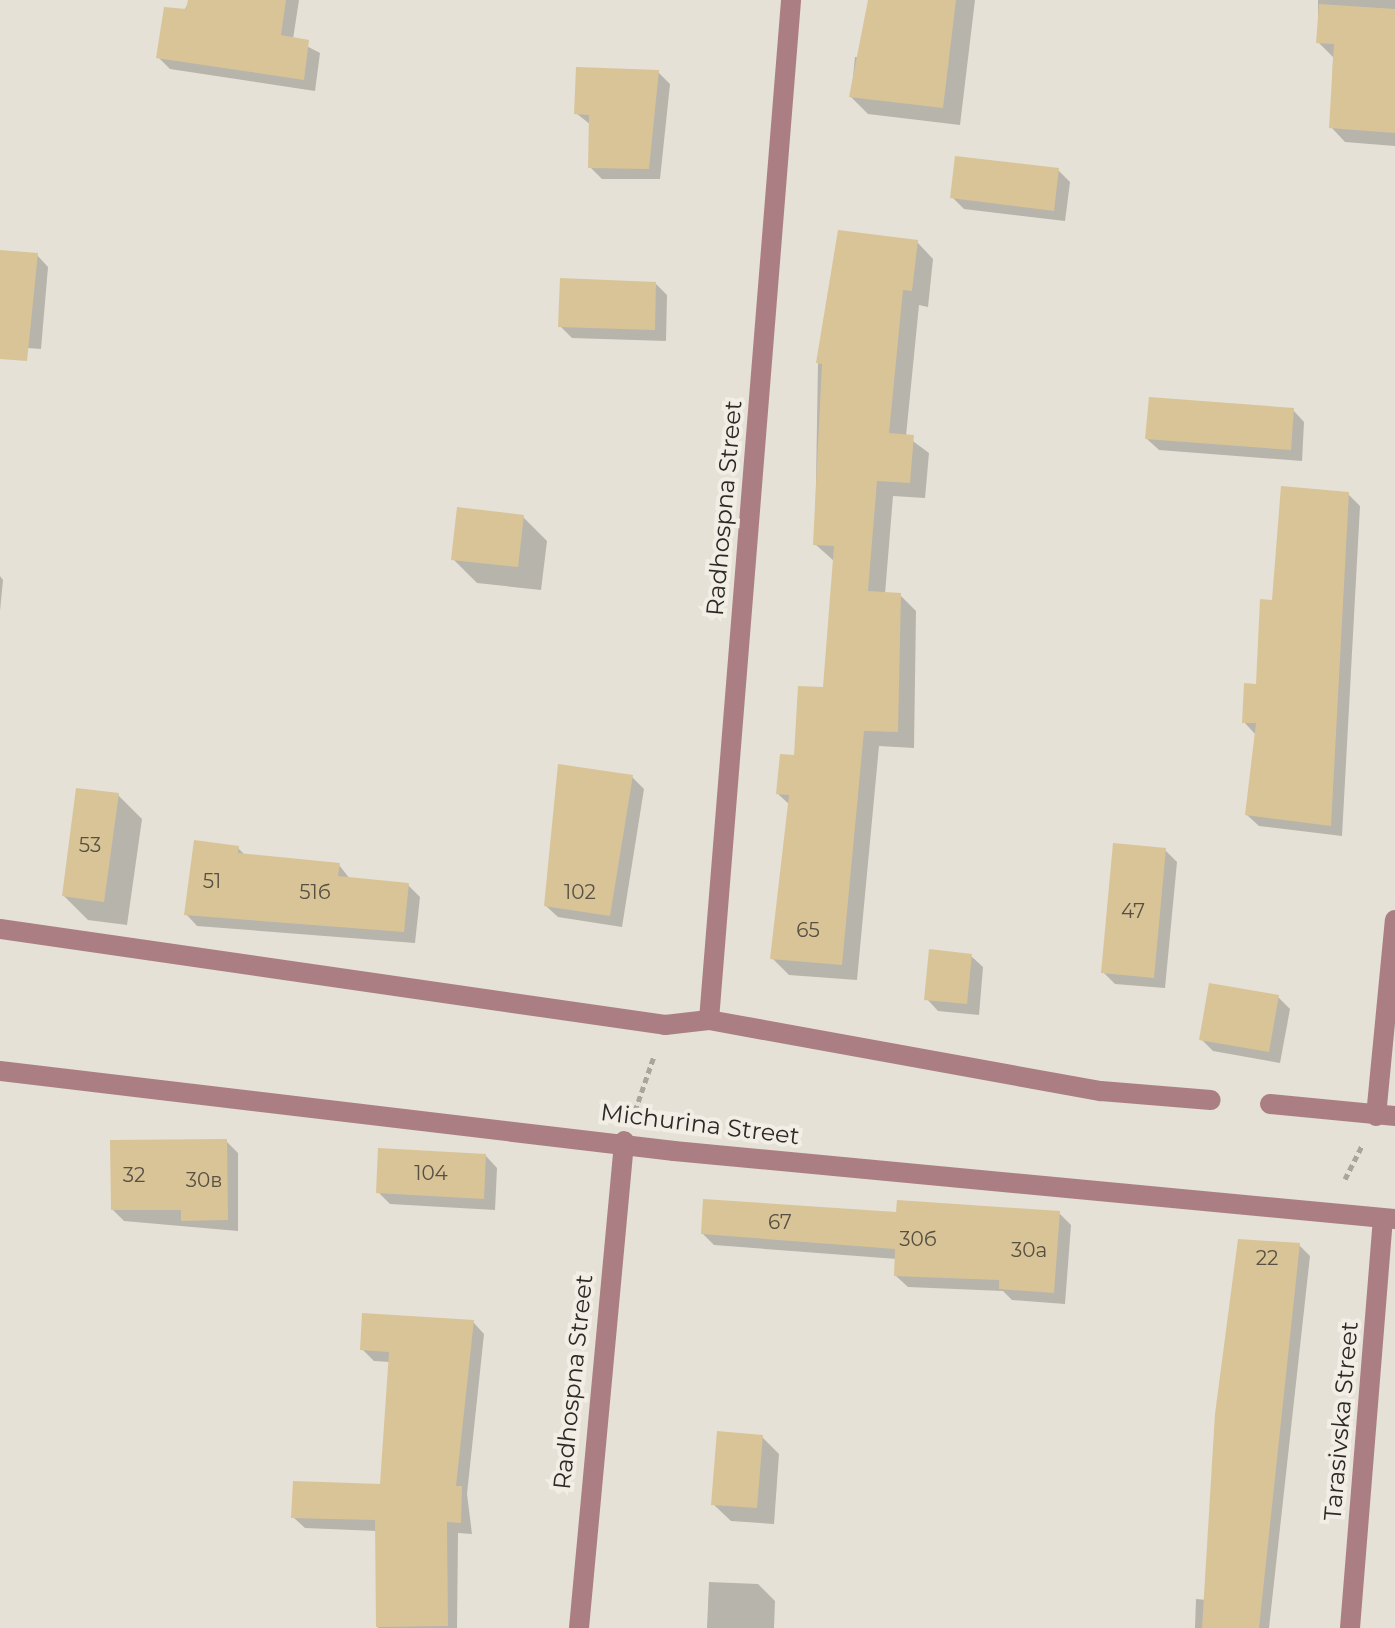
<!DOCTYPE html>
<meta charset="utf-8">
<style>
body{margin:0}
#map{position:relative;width:1395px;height:1628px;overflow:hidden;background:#e5e1d7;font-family:Montserrat,sans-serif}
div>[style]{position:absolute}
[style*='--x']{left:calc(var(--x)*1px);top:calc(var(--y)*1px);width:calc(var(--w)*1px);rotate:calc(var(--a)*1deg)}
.shadow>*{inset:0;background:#0003}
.building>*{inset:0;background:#d9c497}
.path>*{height:5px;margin-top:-2.5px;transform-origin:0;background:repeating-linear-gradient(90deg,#a8a59d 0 6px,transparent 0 10px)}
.minor>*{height:20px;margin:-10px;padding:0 10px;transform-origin:10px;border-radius:10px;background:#ab7e83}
span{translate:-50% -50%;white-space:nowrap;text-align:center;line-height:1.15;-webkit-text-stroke:8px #f2eee5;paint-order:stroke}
.number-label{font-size:20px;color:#575043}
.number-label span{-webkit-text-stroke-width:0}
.street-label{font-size:24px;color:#2c2a27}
</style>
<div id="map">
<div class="shadow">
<div style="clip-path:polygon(190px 0,299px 0,293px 39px,320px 53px,315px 91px,170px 69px,158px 57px)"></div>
<div style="clip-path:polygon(870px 0,975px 0,960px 125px,868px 114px,851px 97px,855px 57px,864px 58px)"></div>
<div style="clip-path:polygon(1318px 0,1395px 0,1395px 146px,1345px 142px,1331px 127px,1333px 57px,1318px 42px)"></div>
<div style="clip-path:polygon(658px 72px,670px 84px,660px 179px,602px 179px,590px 167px,591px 125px,576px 113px)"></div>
<div style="clip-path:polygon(1058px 170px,1070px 182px,1065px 221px,964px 209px,952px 197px)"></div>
<div style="clip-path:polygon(917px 242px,933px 259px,928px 307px,919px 305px,906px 436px,929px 453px,925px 498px,893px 496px,885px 594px,900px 595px,916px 611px,914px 748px,879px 746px,857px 980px,789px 975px,772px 958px,790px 805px,778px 794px,825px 690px,834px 561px,815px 544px,818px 362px)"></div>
<div style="clip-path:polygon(0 252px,37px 255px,48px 267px,41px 349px,0 346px)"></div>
<div style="clip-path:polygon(656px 284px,667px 295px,666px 341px,572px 338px,560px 326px)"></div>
<div style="clip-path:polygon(1293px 410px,1304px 422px,1302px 461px,1159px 450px,1147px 439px)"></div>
<div style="clip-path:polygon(1348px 494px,1360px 506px,1342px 836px,1259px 826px,1247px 815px,1256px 735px,1244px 722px)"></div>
<div style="clip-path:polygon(523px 517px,547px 541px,541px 590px,477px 583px,453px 559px)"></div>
<div style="clip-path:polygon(0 576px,3px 580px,0 611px)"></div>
<div style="clip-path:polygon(632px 777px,644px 789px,622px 927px,558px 917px,546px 906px)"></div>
<div style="clip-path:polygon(118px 795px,142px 819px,127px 925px,88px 920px,64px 896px)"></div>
<div style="clip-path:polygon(238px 848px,246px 856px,339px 865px,350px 879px,408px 885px,420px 897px,415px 943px,197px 926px,186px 914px)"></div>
<div style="clip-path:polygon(1165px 850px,1177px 862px,1165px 988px,1115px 984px,1103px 972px)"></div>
<div style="clip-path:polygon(971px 956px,983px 967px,979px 1015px,938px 1011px,927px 999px)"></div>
<div style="clip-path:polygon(1278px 997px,1290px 1009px,1280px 1063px,1213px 1051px,1201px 1039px)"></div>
<div style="clip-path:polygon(226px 1141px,238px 1153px,238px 1231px,124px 1221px,113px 1210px)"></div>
<div style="clip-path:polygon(486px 1156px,497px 1168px,495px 1210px,390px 1204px,378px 1192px)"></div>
<div style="clip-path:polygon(1059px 1213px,1071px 1225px,1065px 1304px,1012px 1300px,1003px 1291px,908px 1287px,896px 1276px,897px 1259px,714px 1245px,703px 1234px,898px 1214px)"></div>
<div style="clip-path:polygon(1299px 1245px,1310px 1256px,1269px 1628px,1195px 1628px,1196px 1599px,1207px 1600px)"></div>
<div style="clip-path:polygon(473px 1322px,484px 1334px,467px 1494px,472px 1534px,458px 1533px,457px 1628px,378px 1628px,377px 1531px,305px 1528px,293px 1517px,382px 1486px,390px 1362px,374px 1361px,362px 1349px)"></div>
<div style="clip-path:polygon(762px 1437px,779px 1454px,774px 1524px,731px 1521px,713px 1504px)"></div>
<div style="clip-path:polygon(709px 1582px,758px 1584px,775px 1601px,774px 1628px,707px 1628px)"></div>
</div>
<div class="building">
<div style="clip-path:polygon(188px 0,286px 0,281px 35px,309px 40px,304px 80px,156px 58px,164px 7px,186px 9px)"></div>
<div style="clip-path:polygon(868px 0,956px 0,943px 108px,849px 97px)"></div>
<div style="clip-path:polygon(1319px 4px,1395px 9px,1395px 133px,1329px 128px,1334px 44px,1316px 43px)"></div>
<div style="clip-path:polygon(576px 67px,659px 70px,649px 169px,588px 168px,589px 115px,574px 114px)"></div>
<div style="clip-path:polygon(955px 156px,1059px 168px,1054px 211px,950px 198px)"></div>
<div style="clip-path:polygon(838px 230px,918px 240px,912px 291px,903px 290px,889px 433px,914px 435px,910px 483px,877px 481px,868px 591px,901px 593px,898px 732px,864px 731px,842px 965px,770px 959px,789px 795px,776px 794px,780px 754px,794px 755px,798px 686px,823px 687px,834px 546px,813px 545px,822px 364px,816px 363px)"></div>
<div style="clip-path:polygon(0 250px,38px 253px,27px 361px,0 359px)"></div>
<div style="clip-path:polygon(560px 278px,656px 282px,655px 330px,558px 327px)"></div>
<div style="clip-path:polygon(1149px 397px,1294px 408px,1291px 450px,1145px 439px)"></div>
<div style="clip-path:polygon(1281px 486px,1349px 492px,1331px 826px,1245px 815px,1256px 723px,1242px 723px,1244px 683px,1256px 684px,1260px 599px,1272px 600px)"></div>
<div style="clip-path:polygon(457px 507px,524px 515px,518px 567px,451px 560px)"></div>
<div style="clip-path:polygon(558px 764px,633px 775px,610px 916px,544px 906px)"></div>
<div style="clip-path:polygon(76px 788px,119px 793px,104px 902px,62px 896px)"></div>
<div style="clip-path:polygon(194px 840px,239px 846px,238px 853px,340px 863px,338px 876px,409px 883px,404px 932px,184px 915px)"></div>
<div style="clip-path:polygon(1113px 843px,1166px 848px,1154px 978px,1101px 973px)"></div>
<div style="clip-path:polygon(929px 949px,972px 954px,967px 1004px,924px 1000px)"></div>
<div style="clip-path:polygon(1209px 983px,1279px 995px,1269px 1052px,1199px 1040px)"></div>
<div style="clip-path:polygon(227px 1139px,228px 1220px,181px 1221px,181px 1210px,111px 1210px,110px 1140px)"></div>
<div style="clip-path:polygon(378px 1148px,486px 1154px,484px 1199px,376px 1193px)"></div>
<div style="clip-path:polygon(703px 1199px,896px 1212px,897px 1200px,1060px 1211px,1054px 1293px,999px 1289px,999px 1280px,894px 1276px,895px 1249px,701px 1234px)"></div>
<div style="clip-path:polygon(1238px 1239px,1300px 1243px,1259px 1628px,1202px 1628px,1215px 1414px)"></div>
<div style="clip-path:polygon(362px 1313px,474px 1320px,456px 1486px,462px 1486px,461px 1523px,447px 1522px,448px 1626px,376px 1627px,375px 1520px,291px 1518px,293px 1481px,380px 1484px,389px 1352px,360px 1350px)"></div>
<div style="clip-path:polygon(717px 1431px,763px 1435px,757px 1508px,711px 1505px)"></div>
</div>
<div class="path">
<div style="--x:635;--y:1111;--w:58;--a:-70.9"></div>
<div style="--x:1345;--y:1179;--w:38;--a:-63"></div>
</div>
<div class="minor">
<div style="--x:0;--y:929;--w:672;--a:8.21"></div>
<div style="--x:665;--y:1025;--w:44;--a:-6.5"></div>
<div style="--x:709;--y:1020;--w:398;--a:10.3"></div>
<div style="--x:1101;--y:1091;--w:110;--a:4.7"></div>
<div style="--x:709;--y:1020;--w:1023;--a:-85.4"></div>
<div style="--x:0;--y:1071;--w:679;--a:6.77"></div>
<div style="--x:674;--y:1151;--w:724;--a:5.39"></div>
<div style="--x:1270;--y:1104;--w:126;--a:5.5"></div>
<div style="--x:1376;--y:1116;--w:197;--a:-84.5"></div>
<div style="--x:579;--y:1628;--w:489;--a:-84.7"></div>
<div style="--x:1350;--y:1628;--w:410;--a:-85.4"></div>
</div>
<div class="number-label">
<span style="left:90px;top:845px">53</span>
<span style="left:212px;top:881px">51</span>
<span style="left:315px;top:892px">51б</span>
<span style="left:580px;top:892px">102</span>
<span style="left:1133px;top:911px">47</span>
<span style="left:808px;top:930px">65</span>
<span style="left:431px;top:1173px">104</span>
<span style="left:134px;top:1175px">32</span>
<span style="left:204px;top:1180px">30в</span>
<span style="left:780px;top:1222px">67</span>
<span style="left:918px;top:1239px">30б</span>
<span style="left:1029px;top:1250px">30а</span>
<span style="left:1267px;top:1258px">22</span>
</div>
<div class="street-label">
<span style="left:724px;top:508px;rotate:-85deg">Radhospna Street</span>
<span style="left:700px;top:1124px;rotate:7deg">Michurina Street</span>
<span style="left:573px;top:1382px;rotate:-84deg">Radhospna Street</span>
<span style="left:1341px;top:1421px;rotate:-85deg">Tarasivska Street</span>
</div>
</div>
